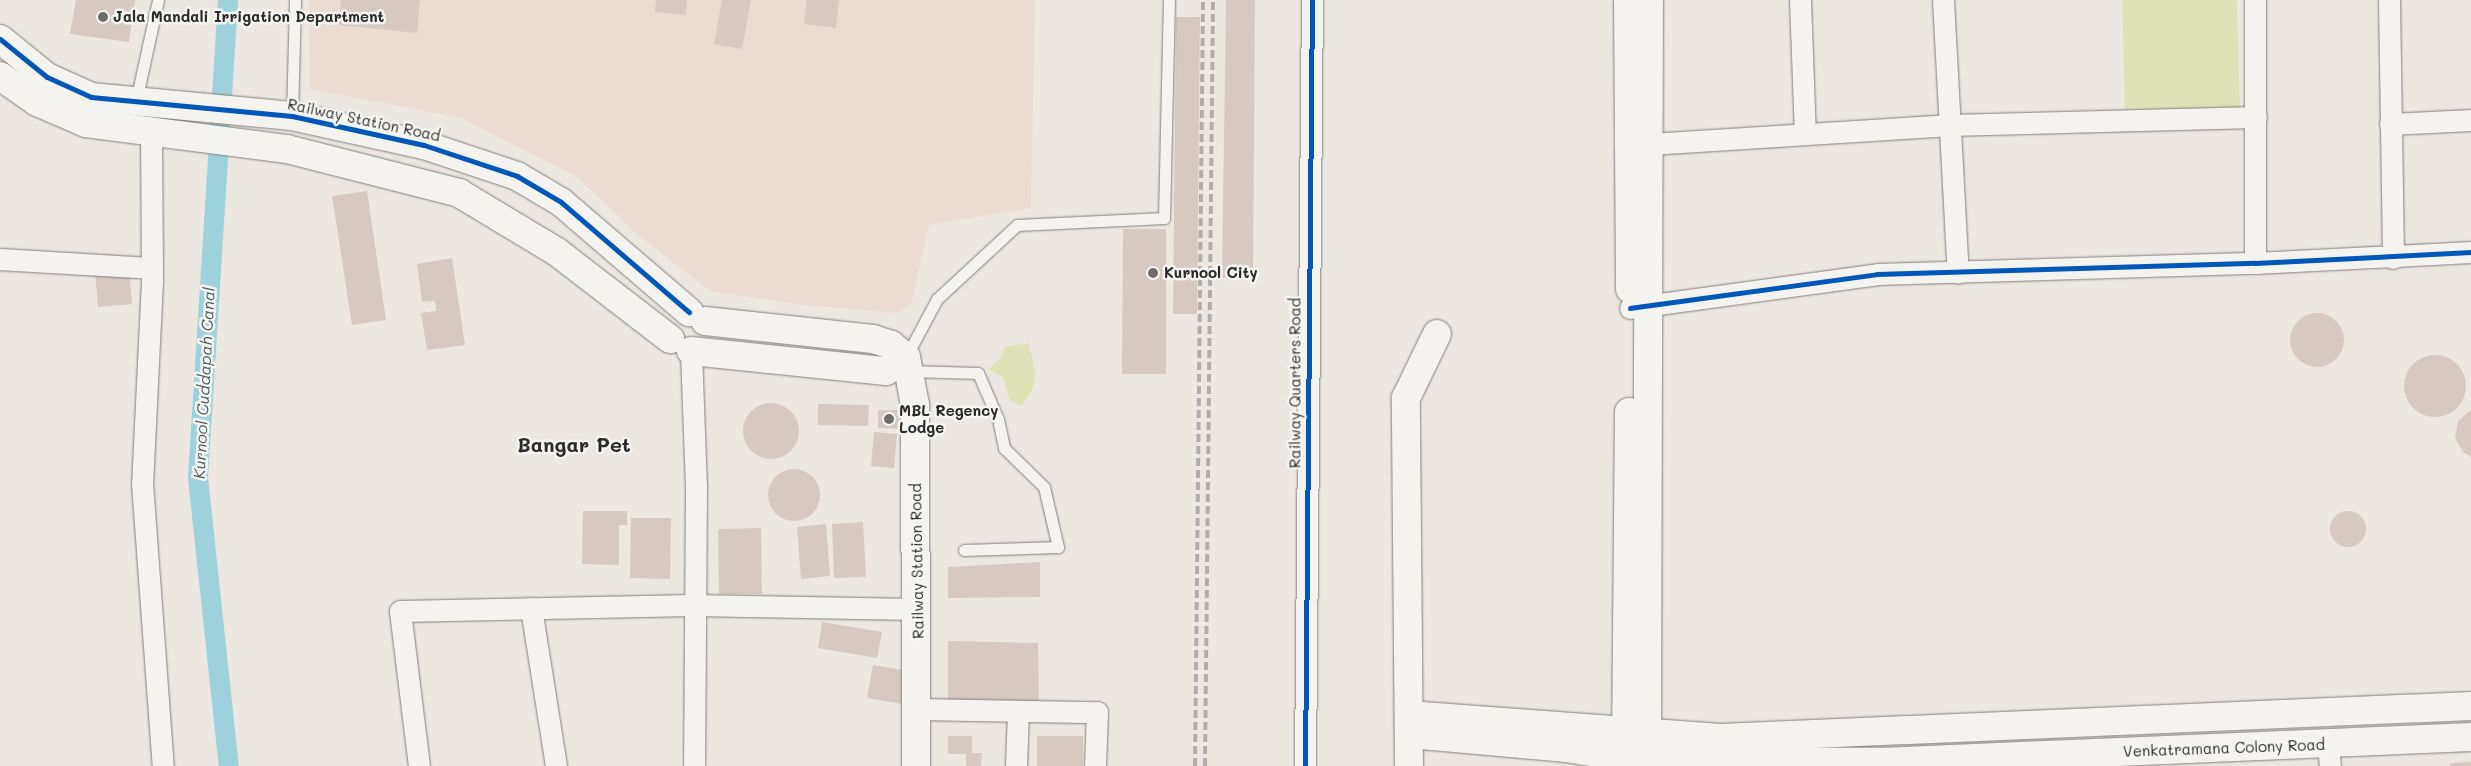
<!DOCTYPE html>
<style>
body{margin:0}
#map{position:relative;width:2471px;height:766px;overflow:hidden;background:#ede7e2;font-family:Mali,sans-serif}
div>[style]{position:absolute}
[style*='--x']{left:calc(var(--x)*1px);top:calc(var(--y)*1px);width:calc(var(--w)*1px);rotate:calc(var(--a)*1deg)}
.built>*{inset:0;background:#ebdcd3}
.green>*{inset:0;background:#dee3b7}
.canal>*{height:20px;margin:-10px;padding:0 10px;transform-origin:10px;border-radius:10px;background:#9dd1dc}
.building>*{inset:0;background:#d5c9c2}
.round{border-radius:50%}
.roads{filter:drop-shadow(0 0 1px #82807d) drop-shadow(0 0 1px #82807d)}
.lane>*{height:11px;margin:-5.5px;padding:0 5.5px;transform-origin:5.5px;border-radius:5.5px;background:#f4f3f0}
.street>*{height:21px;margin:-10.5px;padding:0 10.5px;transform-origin:10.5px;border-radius:10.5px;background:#f4f3f0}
.secondary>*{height:28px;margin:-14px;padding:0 14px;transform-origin:14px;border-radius:14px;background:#f4f3f0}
.rail>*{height:4px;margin-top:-2px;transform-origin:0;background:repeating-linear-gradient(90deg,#afaeac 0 8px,transparent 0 12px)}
.cycleway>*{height:5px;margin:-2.5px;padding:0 2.5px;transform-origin:2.5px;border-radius:2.5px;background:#0057b8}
.dots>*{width:14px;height:14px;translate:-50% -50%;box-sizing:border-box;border:2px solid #f6f6f2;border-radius:50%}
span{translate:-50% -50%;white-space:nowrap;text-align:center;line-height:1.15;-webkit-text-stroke:5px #f6f6f2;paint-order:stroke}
.poi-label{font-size:15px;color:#2b2b2b;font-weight:700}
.left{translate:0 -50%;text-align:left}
.street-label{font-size:15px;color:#2b2b2b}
.water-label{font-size:16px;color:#435a5f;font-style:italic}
.district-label{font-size:20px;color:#2b2b2b;font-weight:700}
</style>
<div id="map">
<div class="built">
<div style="clip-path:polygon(309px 0,1035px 0,1031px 208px,929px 225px,911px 305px,897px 313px,803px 305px,710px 291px,639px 236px,576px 176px,461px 118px,310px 89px)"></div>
</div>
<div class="green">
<div style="clip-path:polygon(2122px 0,2237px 0,2240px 113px,2125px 117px)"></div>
<div style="clip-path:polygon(1029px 343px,1036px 375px,1032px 391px,1022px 406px,1010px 401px,1003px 377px,988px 369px,999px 360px,1005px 347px)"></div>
</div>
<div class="canal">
<div style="--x:228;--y:0;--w:479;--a:93.6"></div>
<div style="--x:198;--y:478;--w:290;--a:83.9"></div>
</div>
<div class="building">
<div style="clip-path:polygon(76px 0,135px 0,129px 42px,70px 34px)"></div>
<div style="clip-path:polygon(341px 0,420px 0,417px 33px,339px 25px)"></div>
<div style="clip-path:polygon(656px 0,687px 0,686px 15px,655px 12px)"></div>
<div style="clip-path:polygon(722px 0,751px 0,742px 49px,714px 44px)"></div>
<div style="clip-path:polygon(807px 0,839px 0,836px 28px,804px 24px)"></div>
<div style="clip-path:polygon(1226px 0,1255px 0,1253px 276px,1222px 278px)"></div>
<div style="clip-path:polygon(1176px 17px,1200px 17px,1197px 314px,1173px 314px)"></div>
<div style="clip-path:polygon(367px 191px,386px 320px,352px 325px,332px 196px)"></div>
<div style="clip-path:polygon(1123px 229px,1166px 229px,1166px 374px,1122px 374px)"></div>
<div style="clip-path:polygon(452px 258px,465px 345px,427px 350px,421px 313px,436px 311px,435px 301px,422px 302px,417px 264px)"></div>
<div style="clip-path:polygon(129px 268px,132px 304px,98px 307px,95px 272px)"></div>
<div class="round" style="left:2290px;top:313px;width:54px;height:54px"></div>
<div class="round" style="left:2404px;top:355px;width:62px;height:62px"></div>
<div class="round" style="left:743px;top:403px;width:56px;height:56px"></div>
<div style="clip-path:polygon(818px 404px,869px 405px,868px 426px,818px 425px)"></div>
<div style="clip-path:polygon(878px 410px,899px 410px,899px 429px,878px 428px)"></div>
<div style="clip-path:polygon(2471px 410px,2471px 457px,2463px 452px,2455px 438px,2458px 421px)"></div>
<div style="clip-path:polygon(874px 432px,897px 434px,894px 468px,871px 466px)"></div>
<div class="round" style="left:768px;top:469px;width:52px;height:52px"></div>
<div style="clip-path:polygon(583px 511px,627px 511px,627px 525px,619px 525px,619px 565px,582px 564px)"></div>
<div class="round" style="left:2330px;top:511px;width:36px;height:36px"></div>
<div style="clip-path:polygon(631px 518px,671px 518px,670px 579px,630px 578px)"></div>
<div style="clip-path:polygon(863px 522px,866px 577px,834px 578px,832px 524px)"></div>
<div style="clip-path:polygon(826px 524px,830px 576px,801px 579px,797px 527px)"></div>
<div style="clip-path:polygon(761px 528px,762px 594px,719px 594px,718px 529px)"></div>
<div style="clip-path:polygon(1040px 562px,1040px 597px,948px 598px,948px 567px)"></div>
<div style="clip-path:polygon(822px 622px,882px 632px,877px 658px,818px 648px)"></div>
<div style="clip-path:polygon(948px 641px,1038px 643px,1039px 701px,948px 700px)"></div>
<div style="clip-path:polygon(873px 665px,908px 671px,902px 704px,867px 698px)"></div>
<div style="clip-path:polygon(948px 736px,972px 736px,972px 753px,982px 753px,981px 766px,966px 766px,966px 754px,948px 754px)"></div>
<div style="clip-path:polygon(1037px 736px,1083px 736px,1083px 766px,1037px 766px)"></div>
<div style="clip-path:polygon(2471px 762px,2471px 766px,2450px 766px,2450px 763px)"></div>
</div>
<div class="roads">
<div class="lane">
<div style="--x:136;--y:101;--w:103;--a:-77.7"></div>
<div style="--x:292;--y:116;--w:116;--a:-88.5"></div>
<div style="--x:906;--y:357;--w:66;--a:-61.9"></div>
<div style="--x:937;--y:299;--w:109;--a:-42.8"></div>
<div style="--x:1017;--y:225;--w:147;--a:-2.7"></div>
<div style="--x:1164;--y:218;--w:218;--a:-88.7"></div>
<div style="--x:908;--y:371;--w:70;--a:1.6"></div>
<div style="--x:978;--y:373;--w:50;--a:66.5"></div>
<div style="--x:998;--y:419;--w:30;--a:78"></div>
<div style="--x:1004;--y:448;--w:56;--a:44.3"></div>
<div style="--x:1044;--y:487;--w:62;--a:76.9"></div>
<div style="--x:1058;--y:547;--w:94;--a:178.2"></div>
</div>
<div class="street">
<div style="--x:1800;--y:0;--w:134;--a:87.9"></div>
<div style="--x:1943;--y:0;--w:273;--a:86.9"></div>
<div style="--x:2255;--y:0;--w:263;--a:90"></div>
<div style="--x:2389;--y:0;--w:258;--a:89.1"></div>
<div style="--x:2390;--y:124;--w:81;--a:-2.8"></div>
<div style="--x:151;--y:133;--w:148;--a:89.6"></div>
<div style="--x:152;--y:281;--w:202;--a:92.8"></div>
<div style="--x:142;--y:483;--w:284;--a:85.8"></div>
<div style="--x:1650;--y:144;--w:301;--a:-3.6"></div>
<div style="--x:1950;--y:125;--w:306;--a:-1.5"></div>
<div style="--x:0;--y:259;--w:152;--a:3.4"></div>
<div style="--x:1630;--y:308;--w:249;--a:-7.8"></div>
<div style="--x:1877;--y:274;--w:378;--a:-1.7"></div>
<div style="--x:2255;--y:263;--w:216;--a:-2.9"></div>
<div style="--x:691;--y:351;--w:137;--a:87.9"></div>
<div style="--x:696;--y:488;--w:278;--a:90.4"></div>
<div style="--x:531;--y:608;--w:160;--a:81"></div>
<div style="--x:917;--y:709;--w:180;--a:1"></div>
<div style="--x:1097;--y:712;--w:54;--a:92.1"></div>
<div style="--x:2328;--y:744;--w:22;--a:85"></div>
<div style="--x:419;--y:766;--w:156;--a:-97"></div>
<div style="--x:400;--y:611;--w:292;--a:-1.2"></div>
<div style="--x:692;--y:605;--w:226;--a:1"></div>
<div style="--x:1016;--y:766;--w:55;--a:-87.9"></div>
<div style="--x:1305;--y:766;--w:766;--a:-89.48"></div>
</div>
<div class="secondary">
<div style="--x:1628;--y:0;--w:289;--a:89.6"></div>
<div style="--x:0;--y:39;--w:60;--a:39"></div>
<div style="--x:47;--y:77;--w:48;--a:24.4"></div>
<div style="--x:91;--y:97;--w:202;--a:5.4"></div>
<div style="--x:292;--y:116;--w:135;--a:12.4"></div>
<div style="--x:424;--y:145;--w:98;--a:18.4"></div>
<div style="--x:517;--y:176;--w:51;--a:30.6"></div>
<div style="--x:561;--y:202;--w:169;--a:40.7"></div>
<div style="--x:0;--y:76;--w:45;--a:35.1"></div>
<div style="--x:37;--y:102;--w:53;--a:23.2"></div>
<div style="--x:86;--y:123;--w:203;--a:7.4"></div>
<div style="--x:287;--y:149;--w:178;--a:14.3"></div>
<div style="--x:459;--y:193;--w:114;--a:31"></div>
<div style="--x:557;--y:252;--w:143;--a:37.6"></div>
<div style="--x:705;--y:321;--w:169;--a:6.1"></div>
<div style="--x:873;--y:339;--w:19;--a:18"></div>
<div style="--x:891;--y:345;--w:19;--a:39"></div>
<div style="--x:906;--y:357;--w:49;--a:79.4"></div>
<div style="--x:915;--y:405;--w:361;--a:89.8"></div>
<div style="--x:691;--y:351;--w:196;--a:5.9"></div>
<div style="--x:886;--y:371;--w:24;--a:-35"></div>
<div style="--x:1409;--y:715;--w:312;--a:4.2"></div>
<div style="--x:1720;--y:738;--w:752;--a:-2.44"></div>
<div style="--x:1410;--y:734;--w:157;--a:5.1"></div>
<div style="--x:1566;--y:748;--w:81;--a:9.2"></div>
<div style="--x:1646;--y:761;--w:234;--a:0.2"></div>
<div style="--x:1880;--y:762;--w:592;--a:-2.42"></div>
<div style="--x:1626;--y:749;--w:337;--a:-89.5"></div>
<div style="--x:1647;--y:750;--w:750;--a:-89.85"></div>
<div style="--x:1409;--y:766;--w:368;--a:-90.5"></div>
<div style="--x:1406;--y:398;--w:71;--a:-64.2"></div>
</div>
</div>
<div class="rail">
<div style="--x:1195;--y:766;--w:766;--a:-89.4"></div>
<div style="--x:1205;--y:766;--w:766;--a:-89.4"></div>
</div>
<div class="cycleway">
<div style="--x:0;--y:39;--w:60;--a:39"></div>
<div style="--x:47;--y:77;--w:48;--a:24.4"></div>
<div style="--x:91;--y:97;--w:202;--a:5.4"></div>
<div style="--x:292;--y:116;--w:135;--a:12.4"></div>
<div style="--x:424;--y:145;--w:98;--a:18.4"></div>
<div style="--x:517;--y:176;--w:51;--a:30.6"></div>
<div style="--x:561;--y:202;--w:169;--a:40.7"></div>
<div style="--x:1630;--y:308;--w:249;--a:-7.8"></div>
<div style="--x:1877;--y:274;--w:378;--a:-1.7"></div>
<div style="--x:2255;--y:263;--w:216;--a:-2.9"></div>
<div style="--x:1305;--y:766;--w:766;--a:-89.48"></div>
</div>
<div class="dots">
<div style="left:103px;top:17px;background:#6f6d6b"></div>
<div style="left:1153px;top:273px;background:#6f6d6b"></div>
<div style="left:889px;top:419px;background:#6f6d6b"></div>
</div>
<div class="poi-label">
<span class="left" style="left:113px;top:17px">Jala Mandali Irrigation Department</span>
<span class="left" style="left:1164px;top:273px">Kurnool City</span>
<span class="left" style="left:899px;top:419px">MBL Regency<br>Lodge</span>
</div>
<div class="street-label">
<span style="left:364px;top:120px;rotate:12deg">Railway Station Road</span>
<span style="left:1295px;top:383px;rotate:-90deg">Railway Quarters Road</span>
<span style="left:917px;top:561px;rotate:-91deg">Railway Station Road</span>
<span style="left:2224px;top:748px;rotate:-2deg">Venkatramana Colony Road</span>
</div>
<div class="water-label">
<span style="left:204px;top:383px;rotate:-87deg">Kurnool Cuddapah Canal</span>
</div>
<div class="district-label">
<span style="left:574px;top:444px">Bangar Pet</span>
</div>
</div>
